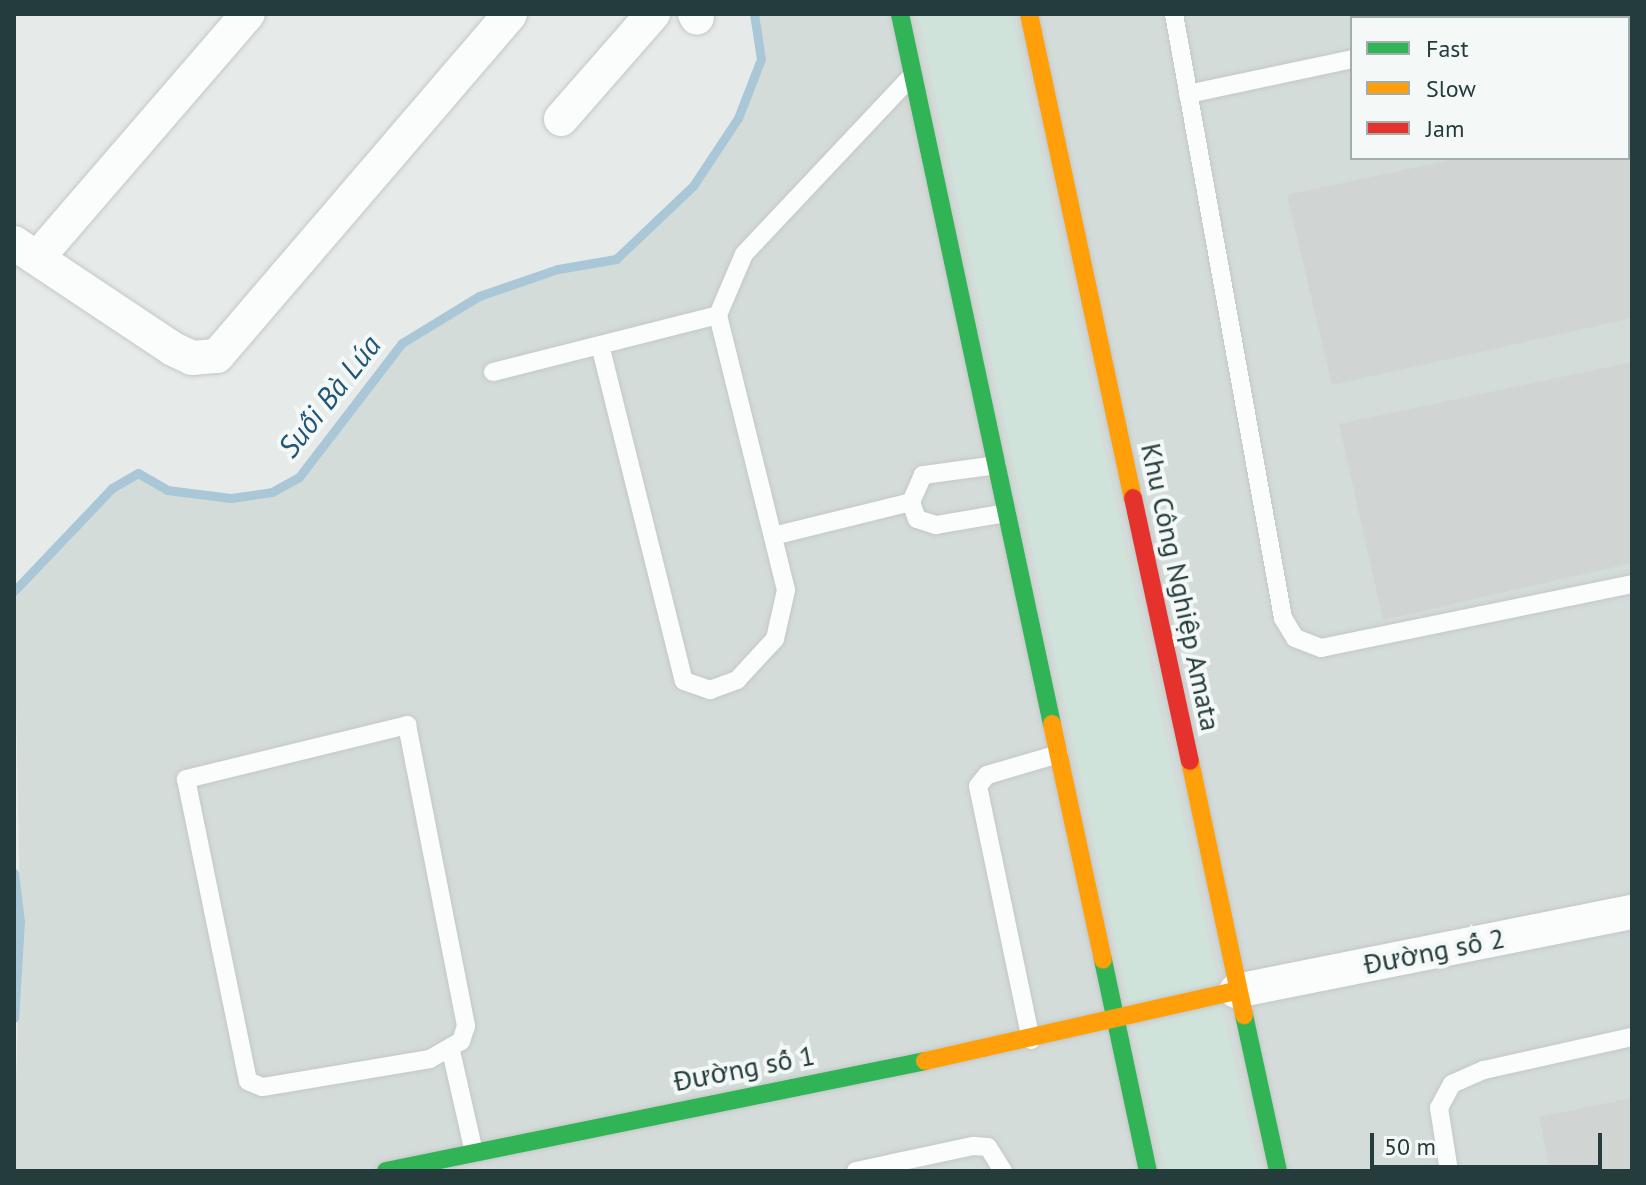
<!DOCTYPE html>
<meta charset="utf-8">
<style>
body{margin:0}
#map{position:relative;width:1646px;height:1185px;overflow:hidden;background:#e6ebea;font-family:"PT Sans",sans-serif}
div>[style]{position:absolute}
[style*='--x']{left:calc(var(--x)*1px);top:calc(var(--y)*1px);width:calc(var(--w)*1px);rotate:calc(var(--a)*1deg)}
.built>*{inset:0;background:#d4dcda}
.green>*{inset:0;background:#d0e3da}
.stream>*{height:9px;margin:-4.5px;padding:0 4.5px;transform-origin:4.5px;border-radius:4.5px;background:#a9c7d7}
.building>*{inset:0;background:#d0d4d3}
.roads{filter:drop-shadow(0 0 2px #c3c8c7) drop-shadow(0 0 2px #c3c8c7)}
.lane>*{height:18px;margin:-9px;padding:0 9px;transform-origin:9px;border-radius:9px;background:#fbfcfc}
.street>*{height:34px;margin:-17px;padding:0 17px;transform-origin:17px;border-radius:17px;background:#fbfcfc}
.fast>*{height:18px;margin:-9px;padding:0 9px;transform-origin:9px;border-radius:9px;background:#30b455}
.slow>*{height:18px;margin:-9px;padding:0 9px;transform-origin:9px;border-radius:9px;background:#ff9f0a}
.jam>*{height:18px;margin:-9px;padding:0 9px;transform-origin:9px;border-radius:9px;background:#e5322d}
span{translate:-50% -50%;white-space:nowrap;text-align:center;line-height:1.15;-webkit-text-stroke:8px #f4f9f8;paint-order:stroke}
.street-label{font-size:28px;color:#243d3c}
.water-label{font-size:30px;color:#215677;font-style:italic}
.frame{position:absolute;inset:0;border:16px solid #243d3c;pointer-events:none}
.legend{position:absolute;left:1350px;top:16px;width:280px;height:144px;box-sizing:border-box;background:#f4f9f8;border:2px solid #a1aead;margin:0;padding:10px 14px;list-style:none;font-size:24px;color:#243d3c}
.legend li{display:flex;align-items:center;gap:16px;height:40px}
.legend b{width:40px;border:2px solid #a1aead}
.scale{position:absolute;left:1370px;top:1133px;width:232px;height:36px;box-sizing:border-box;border:4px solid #243d3c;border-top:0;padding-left:10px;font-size:24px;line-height:28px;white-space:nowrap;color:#243d3c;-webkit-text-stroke:6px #f4f9f8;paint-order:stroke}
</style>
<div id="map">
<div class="built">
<div style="clip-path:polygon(evenodd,754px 14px,1632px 14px,1632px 1171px,14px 1171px,20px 921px,14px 591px,112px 488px,138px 473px,168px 490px,231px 498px,272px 492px,299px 477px,402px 343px,479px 296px,617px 258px,693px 186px,738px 118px,761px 59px,754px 14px,1352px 18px,1628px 18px,1628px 158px,1352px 158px,1352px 18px)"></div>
</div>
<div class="green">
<div style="clip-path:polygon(918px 14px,1011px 14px,1218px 985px,1130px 1009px)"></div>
<div style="clip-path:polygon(1221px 1005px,1259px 1171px,1166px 1171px,1134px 1029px)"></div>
</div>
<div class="stream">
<div style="--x:14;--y:591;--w:142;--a:-46.4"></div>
<div style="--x:112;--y:488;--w:30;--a:-30"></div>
<div style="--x:138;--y:473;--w:34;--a:30"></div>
<div style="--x:167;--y:490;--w:64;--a:7.1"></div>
<div style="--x:231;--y:498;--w:41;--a:-8.3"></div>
<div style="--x:272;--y:492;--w:31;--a:-29"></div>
<div style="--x:299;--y:477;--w:169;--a:-52.5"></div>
<div style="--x:402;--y:343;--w:90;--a:-31.4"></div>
<div style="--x:479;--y:296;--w:83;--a:-18.9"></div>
<div style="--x:558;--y:269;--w:59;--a:-9.8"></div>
<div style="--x:616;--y:259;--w:106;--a:-43.5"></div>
<div style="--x:693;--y:186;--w:82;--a:-56.5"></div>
<div style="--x:738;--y:118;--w:63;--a:-68.7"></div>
<div style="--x:761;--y:59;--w:46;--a:-98.8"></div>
<div style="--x:14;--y:873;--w:48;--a:82.9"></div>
<div style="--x:20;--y:921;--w:97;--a:93.5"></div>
</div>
<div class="building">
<div style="clip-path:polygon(1632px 121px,1632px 318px,1332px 385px,1287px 195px,1460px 158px,1628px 158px)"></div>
<div style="clip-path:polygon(1632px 362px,1632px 563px,1383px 620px,1339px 424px)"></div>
<div style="clip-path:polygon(1632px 1098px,1632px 1171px,1550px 1171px,1539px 1117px)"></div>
</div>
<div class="roads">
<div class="lane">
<div style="--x:1174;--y:14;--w:614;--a:79.77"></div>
<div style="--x:1283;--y:618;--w:23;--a:59"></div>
<div style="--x:1295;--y:638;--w:28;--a:21"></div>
<div style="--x:1321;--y:648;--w:318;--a:-11.6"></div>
<div style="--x:1188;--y:94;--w:168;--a:-12"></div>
<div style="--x:601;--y:349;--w:342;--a:76"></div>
<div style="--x:684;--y:681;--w:28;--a:19"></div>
<div style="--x:710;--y:690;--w:29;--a:-20"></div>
<div style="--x:737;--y:680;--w:56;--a:-47.2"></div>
<div style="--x:775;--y:639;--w:50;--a:-77.3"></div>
<div style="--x:786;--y:590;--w:283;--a:-103.9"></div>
<div style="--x:718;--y:315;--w:66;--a:-66.9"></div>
<div style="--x:744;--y:254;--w:243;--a:-46.7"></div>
<div style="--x:493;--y:372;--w:232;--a:-14.2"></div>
<div style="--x:997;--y:465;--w:75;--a:172.3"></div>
<div style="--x:923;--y:475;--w:30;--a:114"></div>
<div style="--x:911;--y:502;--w:18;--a:71"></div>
<div style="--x:917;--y:519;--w:20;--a:18"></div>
<div style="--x:936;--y:525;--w:72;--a:-9.6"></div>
<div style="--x:773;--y:536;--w:142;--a:-13.8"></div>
<div style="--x:407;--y:725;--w:307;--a:78.9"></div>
<div style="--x:466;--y:1026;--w:16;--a:108"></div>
<div style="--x:461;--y:1041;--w:36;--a:150"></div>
<div style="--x:430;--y:1059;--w:170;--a:170.5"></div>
<div style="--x:262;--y:1087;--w:15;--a:-157"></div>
<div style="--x:248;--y:1081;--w:308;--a:-101.6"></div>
<div style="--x:186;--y:779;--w:228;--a:-13.7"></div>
<div style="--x:1031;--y:1040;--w:259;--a:-101.8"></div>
<div style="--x:978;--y:786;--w:14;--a:-51"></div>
<div style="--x:987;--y:775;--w:75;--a:-16.3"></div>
<div style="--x:451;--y:1051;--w:104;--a:77.2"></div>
<div style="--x:856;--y:1171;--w:120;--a:-12.1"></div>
<div style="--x:973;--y:1146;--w:15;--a:4"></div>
<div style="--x:988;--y:1147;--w:28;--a:58"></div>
<div style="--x:1449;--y:1171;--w:64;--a:-99"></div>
<div style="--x:1439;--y:1108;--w:27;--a:-62"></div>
<div style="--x:1452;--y:1084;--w:35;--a:-24"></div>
<div style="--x:1484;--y:1070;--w:152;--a:-12.6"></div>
</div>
<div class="street">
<div style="--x:695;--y:14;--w:4;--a:63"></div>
<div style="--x:561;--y:119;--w:140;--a:-48.8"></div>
<div style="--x:14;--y:243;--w:191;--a:33.7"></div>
<div style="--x:173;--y:349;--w:21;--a:25"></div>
<div style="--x:192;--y:358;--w:25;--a:-5"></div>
<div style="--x:217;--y:356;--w:450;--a:-49.4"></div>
<div style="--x:38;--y:257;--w:321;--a:-49.2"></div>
<div style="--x:1236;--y:991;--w:404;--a:-11.3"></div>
</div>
<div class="fast">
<div style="--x:900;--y:14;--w:726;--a:77.92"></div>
<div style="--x:1103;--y:960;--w:216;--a:78"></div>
<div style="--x:1244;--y:1015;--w:160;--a:77.7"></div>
<div style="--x:386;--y:1171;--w:550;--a:-11.53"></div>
</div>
<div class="slow">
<div style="--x:1029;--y:14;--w:495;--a:77.9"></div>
<div style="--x:1052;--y:724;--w:241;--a:77.8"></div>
<div style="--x:1190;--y:761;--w:260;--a:78"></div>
<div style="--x:925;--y:1061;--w:319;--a:-12.7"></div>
</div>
<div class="jam">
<div style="--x:1133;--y:498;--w:269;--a:77.8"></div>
</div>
</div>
<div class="street-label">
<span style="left:1181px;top:587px;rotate:78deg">Khu Công Nghiệp Amata</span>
<span style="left:1434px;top:951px;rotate:-11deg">Đường số 2</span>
<span style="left:744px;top:1068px;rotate:-11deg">Đường số 1</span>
</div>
<div class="water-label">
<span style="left:329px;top:396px;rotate:-52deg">Suối Bà Lúa</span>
</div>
<div class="frame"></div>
<ul class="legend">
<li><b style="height:10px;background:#30b455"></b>Fast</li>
<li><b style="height:10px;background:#ff9f0a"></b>Slow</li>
<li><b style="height:10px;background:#e5322d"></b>Jam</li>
</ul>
<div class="scale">50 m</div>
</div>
